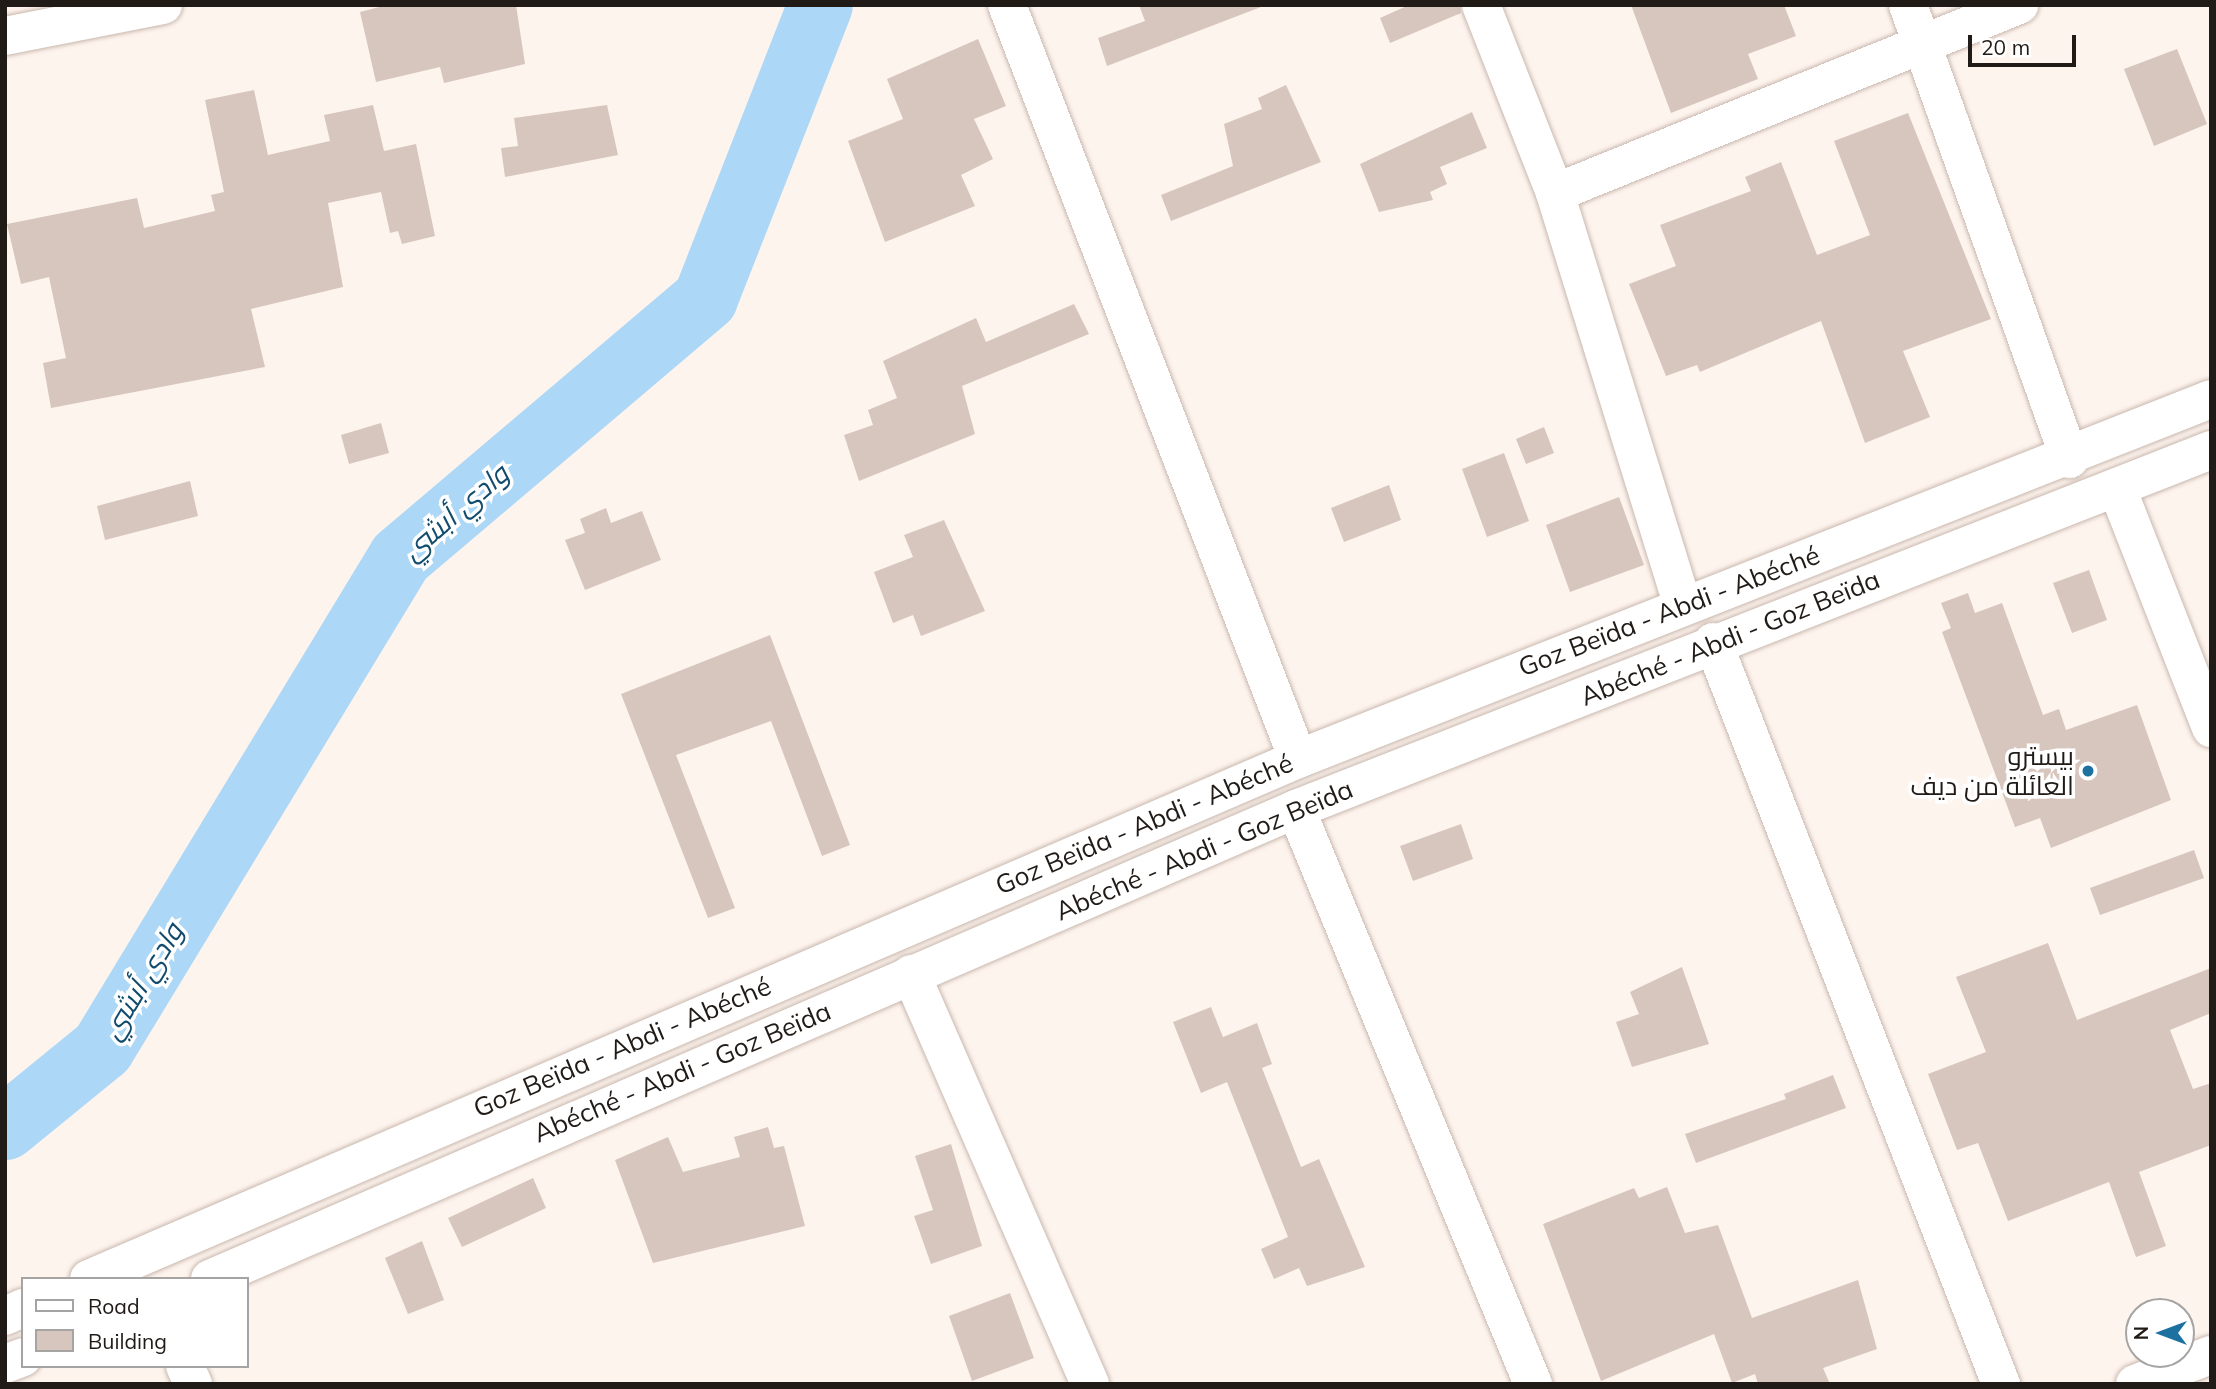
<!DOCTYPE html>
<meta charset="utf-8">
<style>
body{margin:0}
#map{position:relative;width:2216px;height:1389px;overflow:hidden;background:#fef4ee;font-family:Mulish,Cairo,sans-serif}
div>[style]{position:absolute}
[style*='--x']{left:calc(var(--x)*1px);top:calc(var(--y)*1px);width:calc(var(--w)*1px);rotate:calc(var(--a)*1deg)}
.river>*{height:65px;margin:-32.5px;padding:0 32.5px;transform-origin:32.5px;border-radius:32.5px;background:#acd7f6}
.building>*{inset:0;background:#d7c6bd}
.roads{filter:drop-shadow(0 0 2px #c8b8ae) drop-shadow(0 0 2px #c8b8ae)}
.minor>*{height:38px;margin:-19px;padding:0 19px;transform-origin:19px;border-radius:19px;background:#fff}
.major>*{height:38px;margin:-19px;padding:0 19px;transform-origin:19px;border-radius:19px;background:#fff}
.dots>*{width:19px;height:19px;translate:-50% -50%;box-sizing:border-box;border:4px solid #fff;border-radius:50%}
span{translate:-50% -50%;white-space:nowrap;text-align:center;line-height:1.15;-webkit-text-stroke:7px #fff;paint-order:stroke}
.street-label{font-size:26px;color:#211b17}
.poi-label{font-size:26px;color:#211b17}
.right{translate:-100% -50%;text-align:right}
.water-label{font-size:28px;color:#114b6d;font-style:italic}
.frame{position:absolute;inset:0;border:7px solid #211b17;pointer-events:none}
.legend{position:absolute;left:21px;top:1277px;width:228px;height:91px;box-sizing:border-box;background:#fff;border:2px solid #a6a4a2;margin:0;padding:9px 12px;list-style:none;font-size:21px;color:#211b17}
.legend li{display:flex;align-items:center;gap:14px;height:35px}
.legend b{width:35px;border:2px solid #a6a4a2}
.north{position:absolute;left:2125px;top:1298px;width:70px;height:70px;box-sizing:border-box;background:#fff;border:2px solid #a6a4a2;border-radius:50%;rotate:270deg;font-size:19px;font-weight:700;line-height:28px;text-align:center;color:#211b17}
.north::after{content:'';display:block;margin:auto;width:24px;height:32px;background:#1d71a1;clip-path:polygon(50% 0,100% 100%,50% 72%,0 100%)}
.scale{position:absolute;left:1968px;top:35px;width:108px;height:32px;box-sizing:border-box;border:4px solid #211b17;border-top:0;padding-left:9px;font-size:21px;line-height:24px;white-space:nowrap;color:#211b17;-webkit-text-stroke:5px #fff;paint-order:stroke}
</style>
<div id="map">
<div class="river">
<div style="--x:5;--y:1127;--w:125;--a:-39.2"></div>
<div style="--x:102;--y:1048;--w:574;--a:-58.75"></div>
<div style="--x:400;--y:557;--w:400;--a:-40.3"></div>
<div style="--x:705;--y:298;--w:315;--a:-68.6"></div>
</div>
<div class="building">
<div style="clip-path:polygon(387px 5px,516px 5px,525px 64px,444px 83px,440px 67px,376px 82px,360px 12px)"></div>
<div style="clip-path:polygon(1139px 5px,1261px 5px,1261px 7px,1107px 66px,1098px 38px,1145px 21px)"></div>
<div style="clip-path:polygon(1409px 5px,1460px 5px,1461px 13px,1390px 43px,1380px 18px)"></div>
<div style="clip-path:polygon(1631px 5px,1784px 5px,1796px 36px,1748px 54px,1758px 79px,1671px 113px)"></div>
<div style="clip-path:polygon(978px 39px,1006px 106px,974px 119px,993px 159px,961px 175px,975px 206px,885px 242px,848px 141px,903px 119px,887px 79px)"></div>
<div style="clip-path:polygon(2177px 49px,2207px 124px,2154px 146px,2124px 69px)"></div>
<div style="clip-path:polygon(1286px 85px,1321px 162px,1171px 221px,1161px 195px,1233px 166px,1224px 124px,1262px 109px,1258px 98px)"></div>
<div style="clip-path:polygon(254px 90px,268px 155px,330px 141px,324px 115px,373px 105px,384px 151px,416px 144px,435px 236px,402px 244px,398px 231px,390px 233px,381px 192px,328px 203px,343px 287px,251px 309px,265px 367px,51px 408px,43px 363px,66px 358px,49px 277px,21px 284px,7px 224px,137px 198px,144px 228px,215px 211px,211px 195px,224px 192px,205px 100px)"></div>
<div style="clip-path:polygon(607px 105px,618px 155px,505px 177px,501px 148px,518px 146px,514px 118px)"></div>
<div style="clip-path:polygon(1472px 112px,1487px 148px,1440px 167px,1447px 184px,1430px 192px,1433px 200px,1379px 212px,1360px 164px)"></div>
<div style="clip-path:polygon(1908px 113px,1991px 319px,1903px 351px,1930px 417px,1865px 443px,1821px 321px,1700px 372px,1697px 365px,1666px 376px,1629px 284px,1676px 266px,1660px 225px,1751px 191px,1745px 177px,1781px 162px,1817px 255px,1870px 235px,1834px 141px)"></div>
<div style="clip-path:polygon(1074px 304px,1089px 334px,962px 386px,975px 434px,859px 481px,844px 435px,873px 425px,868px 410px,897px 398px,883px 361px,976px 318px,986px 342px)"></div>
<div style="clip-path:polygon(381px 423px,389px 453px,349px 464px,341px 435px)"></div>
<div style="clip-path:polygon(1544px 427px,1554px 453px,1526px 464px,1516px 439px)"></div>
<div style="clip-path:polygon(1504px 453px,1529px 521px,1487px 537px,1462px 469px)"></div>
<div style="clip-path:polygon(190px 481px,198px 516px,105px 540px,97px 506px)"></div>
<div style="clip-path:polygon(1389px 485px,1401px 520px,1344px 542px,1331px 508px)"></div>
<div style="clip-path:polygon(1619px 497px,1644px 565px,1570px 592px,1546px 525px)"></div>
<div style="clip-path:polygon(606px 508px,611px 523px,642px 511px,661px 560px,585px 590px,565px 540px,585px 533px,580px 519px)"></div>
<div style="clip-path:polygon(944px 520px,985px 611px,921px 636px,913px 615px,893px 623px,874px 572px,913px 557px,904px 535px)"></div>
<div style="clip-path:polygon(2089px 570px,2107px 620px,2072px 633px,2053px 583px)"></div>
<div style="clip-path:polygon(1968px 593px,1975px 613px,2002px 603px,2043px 715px,2059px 709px,2066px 730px,2137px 705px,2171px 800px,2051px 848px,2040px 818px,2015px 827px,1942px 632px,1951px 628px,1941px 603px)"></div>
<div style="clip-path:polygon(770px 635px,850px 845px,822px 856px,771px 721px,676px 755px,735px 908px,708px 918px,621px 694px)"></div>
<div style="clip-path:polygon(1461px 824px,1473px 859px,1413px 881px,1400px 846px)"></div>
<div style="clip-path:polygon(2194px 850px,2204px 878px,2100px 915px,2090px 888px)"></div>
<div style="clip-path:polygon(2048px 943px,2077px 1020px,2211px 968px,2211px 1013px,2170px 1030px,2193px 1089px,2211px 1083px,2211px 1145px,2139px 1172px,2166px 1246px,2136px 1257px,2109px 1182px,2008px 1221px,1978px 1143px,1957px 1150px,1928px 1074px,1986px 1052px,1956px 977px)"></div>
<div style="clip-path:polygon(1682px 967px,1709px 1044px,1632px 1067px,1616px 1022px,1639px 1014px,1630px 992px)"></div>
<div style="clip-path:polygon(1211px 1007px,1223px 1037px,1257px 1023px,1272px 1064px,1262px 1068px,1301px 1167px,1319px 1159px,1365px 1267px,1307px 1286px,1299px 1268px,1274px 1279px,1261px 1249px,1288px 1237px,1227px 1082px,1201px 1093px,1173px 1022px)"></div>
<div style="clip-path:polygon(1833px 1075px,1846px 1108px,1696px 1163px,1685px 1134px,1786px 1099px,1784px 1094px)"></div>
<div style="clip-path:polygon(768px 1127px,774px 1148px,784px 1146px,805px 1226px,653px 1263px,615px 1160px,668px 1137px,683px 1172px,740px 1157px,734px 1137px)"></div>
<div style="clip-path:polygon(951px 1144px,982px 1246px,931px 1264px,914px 1216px,933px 1210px,915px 1156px)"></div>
<div style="clip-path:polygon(533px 1178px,546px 1208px,462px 1247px,448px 1218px)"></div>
<div style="clip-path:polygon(1667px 1187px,1685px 1233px,1718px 1225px,1752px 1318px,1858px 1280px,1877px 1349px,1823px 1368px,1830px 1384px,1758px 1384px,1755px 1374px,1732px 1383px,1714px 1334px,1601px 1381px,1543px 1224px,1634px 1188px,1639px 1198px)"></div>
<div style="clip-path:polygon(422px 1241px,444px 1300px,408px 1314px,385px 1258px)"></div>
<div style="clip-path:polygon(1010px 1293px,1034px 1358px,972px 1381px,949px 1316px)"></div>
</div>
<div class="roads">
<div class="minor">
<div style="--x:1007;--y:5;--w:808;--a:68.9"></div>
<div style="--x:1481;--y:5;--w:202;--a:68.5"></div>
<div style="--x:1555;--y:193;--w:429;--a:72.8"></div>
<div style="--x:1908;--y:5;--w:482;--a:70.4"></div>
<div style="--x:5;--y:36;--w:161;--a:-11.1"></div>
<div style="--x:1555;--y:193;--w:501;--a:-22.06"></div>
<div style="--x:2117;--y:488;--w:258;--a:68.6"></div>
<div style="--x:1713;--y:642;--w:796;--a:68.79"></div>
<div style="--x:1296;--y:809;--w:622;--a:67.6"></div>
<div style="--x:911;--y:974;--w:447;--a:66.4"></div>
<div style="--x:185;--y:1366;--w:20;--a:66"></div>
<div style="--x:2135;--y:1384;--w:81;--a:-20.9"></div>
</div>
<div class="major">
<div style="--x:89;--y:1279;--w:1316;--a:-23.27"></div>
<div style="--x:1298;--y:759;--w:981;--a:-21.52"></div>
<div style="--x:210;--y:1279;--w:1183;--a:-23.4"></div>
<div style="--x:1296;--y:809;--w:983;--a:-21.42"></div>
<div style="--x:5;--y:1316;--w:20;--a:-24"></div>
<div style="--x:5;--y:1364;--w:19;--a:-21"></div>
</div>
</div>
<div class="dots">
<div style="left:2088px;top:771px;background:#1d71a1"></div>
</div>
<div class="street-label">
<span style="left:1669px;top:611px;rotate:-21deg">Goz Beïda - Abdi - Abéché</span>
<span style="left:1730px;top:638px;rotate:-22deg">Abéché - Abdi - Goz Beïda</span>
<span style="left:1144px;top:824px;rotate:-23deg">Goz Beïda - Abdi - Abéché</span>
<span style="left:1204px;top:850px;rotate:-23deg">Abéché - Abdi - Goz Beïda</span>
<span style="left:622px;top:1047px;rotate:-23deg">Goz Beïda - Abdi - Abéché</span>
<span style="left:682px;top:1072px;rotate:-23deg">Abéché - Abdi - Goz Beïda</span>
</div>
<div class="poi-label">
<span class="right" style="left:2074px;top:771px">بيسترو<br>العائلة من ديف</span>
</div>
<div class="water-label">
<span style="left:455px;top:512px;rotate:-41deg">وادي أبشي</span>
<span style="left:142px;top:981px;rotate:-59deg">وادي أبشي</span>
</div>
<div class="frame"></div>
<ul class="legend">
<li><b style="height:9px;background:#fff"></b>Road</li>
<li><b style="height:19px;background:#d7c6bd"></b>Building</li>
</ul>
<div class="north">N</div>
<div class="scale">20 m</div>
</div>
